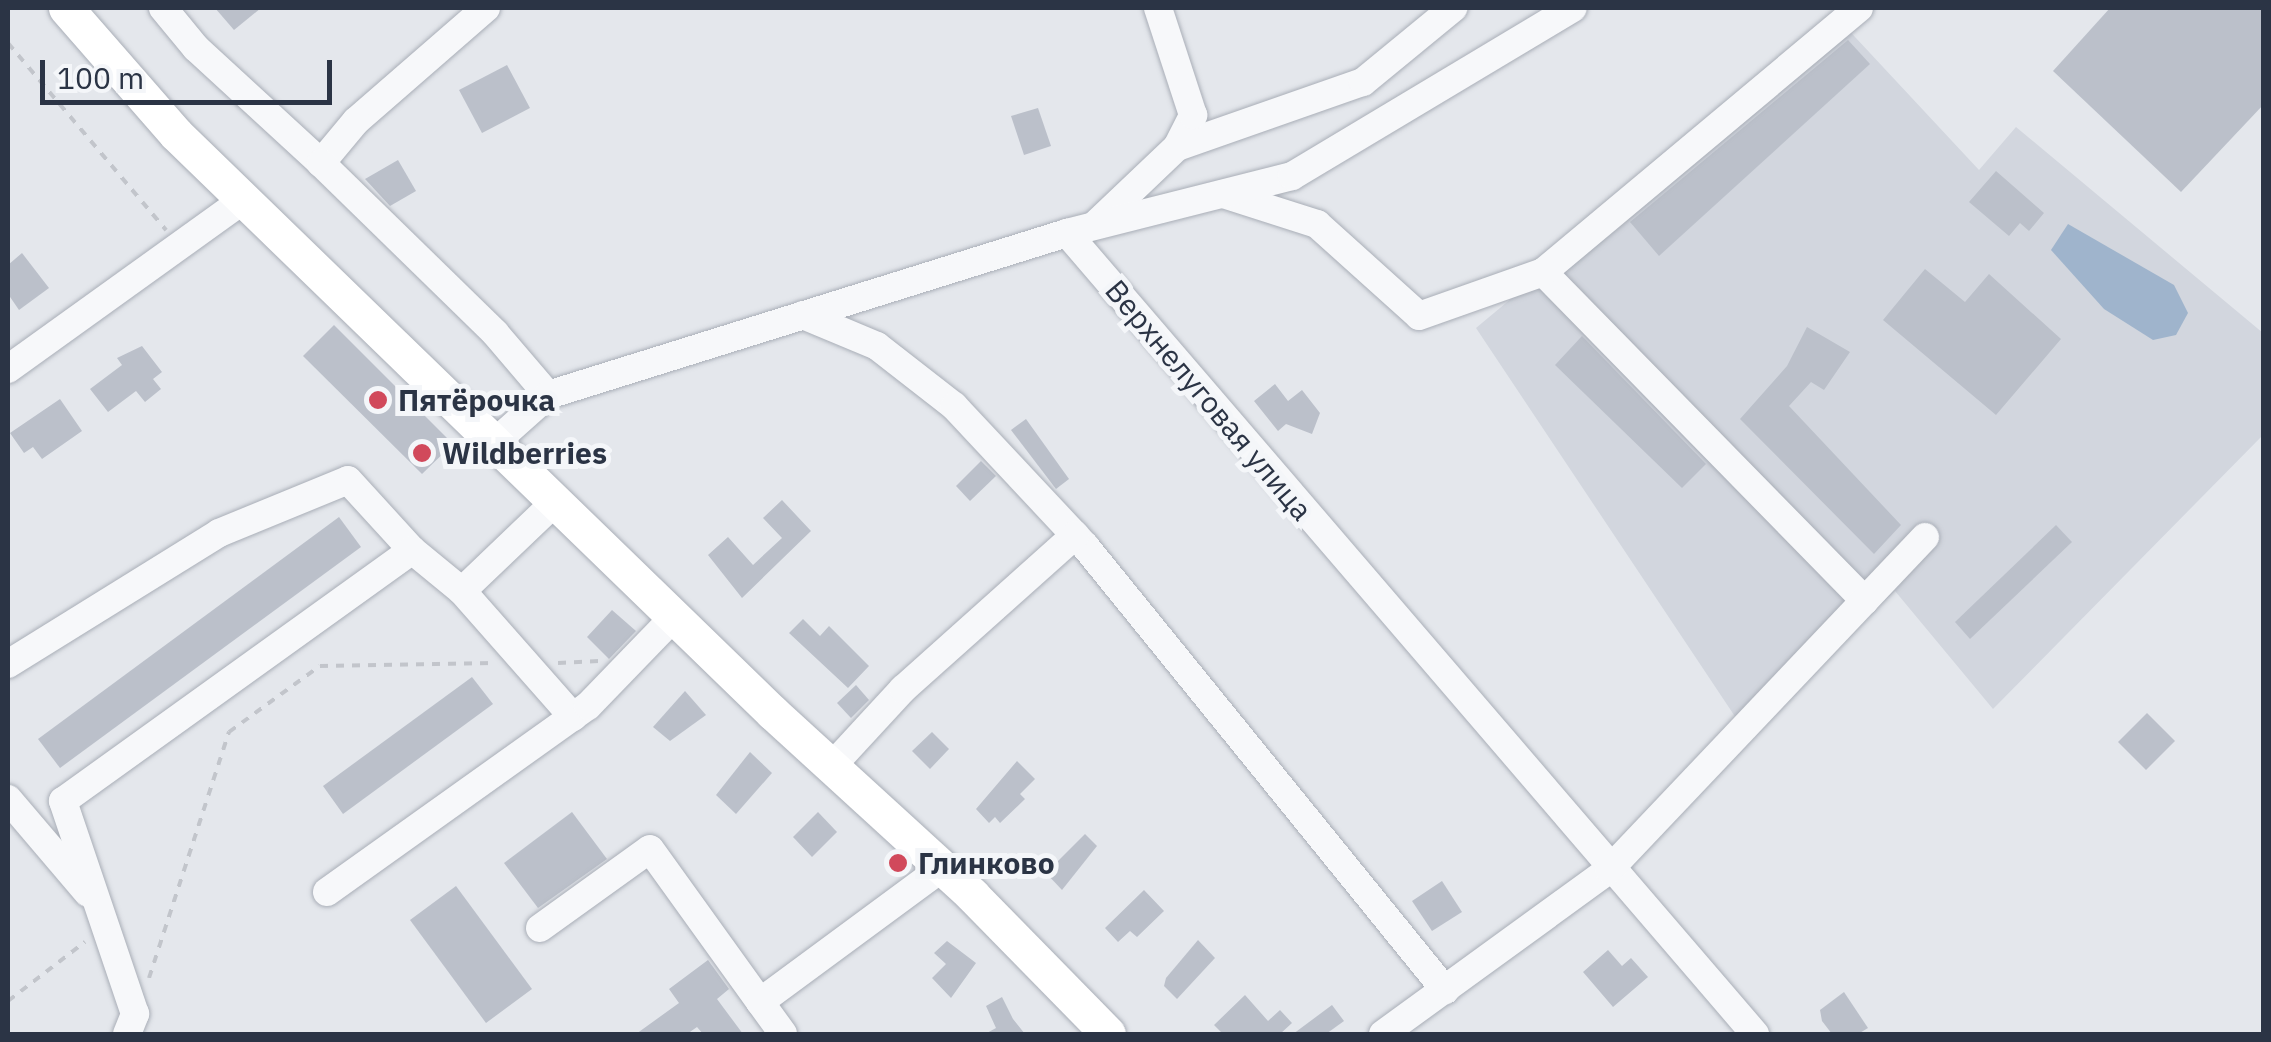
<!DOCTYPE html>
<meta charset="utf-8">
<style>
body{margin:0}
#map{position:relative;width:2271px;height:1042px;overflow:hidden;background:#e4e7ec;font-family:"IBM Plex Sans",sans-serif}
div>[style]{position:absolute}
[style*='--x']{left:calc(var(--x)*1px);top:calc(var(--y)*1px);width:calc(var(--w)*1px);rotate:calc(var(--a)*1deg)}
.built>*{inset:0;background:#d2d6de}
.water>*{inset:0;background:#9fb4cc}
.building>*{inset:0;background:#bbc0ca}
.path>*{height:4px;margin-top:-2px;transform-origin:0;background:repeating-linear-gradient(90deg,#c2c5cb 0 8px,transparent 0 16px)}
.roads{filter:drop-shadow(0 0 2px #a9aeb7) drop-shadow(0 0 2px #a9aeb7)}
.minor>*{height:28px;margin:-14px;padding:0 14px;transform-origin:14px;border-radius:14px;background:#f7f8fa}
.major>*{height:35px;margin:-17.5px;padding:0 17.5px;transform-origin:17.5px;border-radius:17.5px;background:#fff}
.dots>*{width:28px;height:28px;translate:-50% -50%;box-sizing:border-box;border:5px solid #f4f6f9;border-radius:50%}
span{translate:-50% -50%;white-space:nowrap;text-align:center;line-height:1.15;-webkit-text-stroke:10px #f4f6f9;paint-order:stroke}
.poi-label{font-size:30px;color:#2b3445;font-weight:700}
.left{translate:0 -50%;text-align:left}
.street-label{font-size:30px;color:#2b3445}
.frame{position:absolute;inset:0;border:10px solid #2b3445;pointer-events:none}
.scale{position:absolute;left:40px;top:60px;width:292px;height:45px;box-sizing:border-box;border:5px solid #2b3445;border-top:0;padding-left:12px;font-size:30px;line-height:35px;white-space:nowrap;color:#2b3445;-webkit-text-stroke:8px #f4f6f9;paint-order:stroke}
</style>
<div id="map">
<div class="built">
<div style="clip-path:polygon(1842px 23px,1979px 170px,2016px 127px,2263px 333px,2263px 435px,1993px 709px,1895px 591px,1746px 733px,1476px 328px)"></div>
</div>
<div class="water">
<div style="clip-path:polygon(2068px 224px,2174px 285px,2188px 313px,2176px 335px,2153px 340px,2104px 309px,2051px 250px)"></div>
</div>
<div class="building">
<div style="clip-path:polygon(215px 8px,261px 8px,234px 30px)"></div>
<div style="clip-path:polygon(2110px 8px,2264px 8px,2264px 104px,2181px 192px,2053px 71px)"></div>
<div style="clip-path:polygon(1848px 40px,1870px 64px,1659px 256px,1630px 222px)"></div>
<div style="clip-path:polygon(507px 65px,530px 108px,482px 133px,459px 90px)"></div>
<div style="clip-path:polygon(1038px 108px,1051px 146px,1024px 155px,1011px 116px)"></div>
<div style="clip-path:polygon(398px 160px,416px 191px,390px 206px,365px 179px)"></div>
<div style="clip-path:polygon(1996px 171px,2044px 213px,2029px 231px,2020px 223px,2009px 236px,1969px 202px)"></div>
<div style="clip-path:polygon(22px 253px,49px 288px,19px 310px,8px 294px,8px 265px)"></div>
<div style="clip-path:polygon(1925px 269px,1965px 302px,1989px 274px,2061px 339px,1996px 415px,1883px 320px)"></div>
<div style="clip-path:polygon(334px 325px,453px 444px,422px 474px,303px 356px)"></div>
<div style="clip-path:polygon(1807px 327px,1850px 352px,1824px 390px,1811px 382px,1789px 406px,1901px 525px,1874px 554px,1740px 419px,1787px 366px)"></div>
<div style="clip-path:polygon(1582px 336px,1706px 464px,1682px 488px,1555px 365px)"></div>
<div style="clip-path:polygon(142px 346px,162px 372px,153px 379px,161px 389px,145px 402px,136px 391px,108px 412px,90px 389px,122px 365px,117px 358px)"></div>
<div style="clip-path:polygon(1275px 384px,1288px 401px,1302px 390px,1320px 413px,1312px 434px,1286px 424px,1278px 431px,1254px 401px)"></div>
<div style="clip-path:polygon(60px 399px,82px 431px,42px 459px,33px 447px,24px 453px,10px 433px)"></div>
<div style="clip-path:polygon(1026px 419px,1069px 479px,1056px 489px,1011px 430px)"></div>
<div style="clip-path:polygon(981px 461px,996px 476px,970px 501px,956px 486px)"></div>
<div style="clip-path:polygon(782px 500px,811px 531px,742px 598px,708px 555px,728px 537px,753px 565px,782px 538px,763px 518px)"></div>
<div style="clip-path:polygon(339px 517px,361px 547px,60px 768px,38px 739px)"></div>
<div style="clip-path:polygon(2056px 525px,2072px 542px,1970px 639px,1955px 622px)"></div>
<div style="clip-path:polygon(612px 610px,636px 631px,609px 659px,587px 637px)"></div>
<div style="clip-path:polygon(803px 619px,820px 636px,829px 626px,869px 666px,848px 688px,789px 633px)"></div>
<div style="clip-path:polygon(472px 677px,493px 704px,343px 814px,323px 786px)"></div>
<div style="clip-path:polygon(856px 685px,869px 700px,851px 718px,837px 703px)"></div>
<div style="clip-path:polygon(685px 691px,706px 715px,670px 741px,653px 727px)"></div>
<div style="clip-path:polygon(2147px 713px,2175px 741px,2146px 770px,2118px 742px)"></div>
<div style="clip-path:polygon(932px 732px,949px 749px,930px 769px,912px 751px)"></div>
<div style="clip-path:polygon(750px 752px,772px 773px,736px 814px,716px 795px)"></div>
<div style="clip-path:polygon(1017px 761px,1035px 779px,1020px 794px,1025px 799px,1000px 823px,995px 817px,989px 823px,976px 809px)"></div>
<div style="clip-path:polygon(572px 812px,607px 859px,538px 908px,504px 863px)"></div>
<div style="clip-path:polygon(818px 812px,837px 832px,812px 857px,793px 837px)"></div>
<div style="clip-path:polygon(1085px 834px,1097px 846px,1062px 890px,1046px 873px)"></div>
<div style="clip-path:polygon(1442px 881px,1462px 912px,1432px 931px,1412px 901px)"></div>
<div style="clip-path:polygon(456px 886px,532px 989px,486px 1023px,410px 920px)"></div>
<div style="clip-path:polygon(1144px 890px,1164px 911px,1137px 937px,1130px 931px,1118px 942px,1105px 928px)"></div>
<div style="clip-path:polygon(1198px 940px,1215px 958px,1177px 999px,1164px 986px,1166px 978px)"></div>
<div style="clip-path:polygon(947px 941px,976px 963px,951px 998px,932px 978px,946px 964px,934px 953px)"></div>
<div style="clip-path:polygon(1608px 950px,1622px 966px,1631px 958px,1648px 977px,1613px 1007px,1583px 972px)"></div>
<div style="clip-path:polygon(708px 960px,729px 989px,717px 999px,743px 1034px,703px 1034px,697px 1027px,687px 1034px,636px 1034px,679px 1003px,669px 989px)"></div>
<div style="clip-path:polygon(1844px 992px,1868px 1028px,1858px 1034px,1832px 1034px,1822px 1021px,1820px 1010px)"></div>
<div style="clip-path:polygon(1245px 995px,1268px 1021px,1280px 1010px,1292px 1023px,1280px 1034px,1223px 1034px,1214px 1025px)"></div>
<div style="clip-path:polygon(1002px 997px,1013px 1019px,1025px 1034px,985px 1034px,996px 1028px,986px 1006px)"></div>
<div style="clip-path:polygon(1332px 1005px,1344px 1021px,1326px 1034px,1293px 1034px)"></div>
</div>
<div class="path">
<div style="--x:8;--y:43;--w:245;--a:49.8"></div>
<div style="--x:558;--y:663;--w:41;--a:-2.8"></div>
<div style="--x:149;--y:978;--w:259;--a:-72"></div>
<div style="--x:229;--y:732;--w:112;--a:-36"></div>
<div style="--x:320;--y:666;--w:174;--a:-1"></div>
<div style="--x:8;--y:1001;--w:97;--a:-37.5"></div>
</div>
<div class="roads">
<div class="minor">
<div style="--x:163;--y:8;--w:52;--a:50.5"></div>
<div style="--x:196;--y:48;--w:170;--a:42.6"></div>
<div style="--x:486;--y:8;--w:172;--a:139"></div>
<div style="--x:356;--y:121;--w:55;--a:129.8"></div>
<div style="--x:321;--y:163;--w:243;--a:44.3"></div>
<div style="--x:495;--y:333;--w:82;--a:49.5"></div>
<div style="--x:1859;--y:8;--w:412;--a:140.1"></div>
<div style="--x:1543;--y:272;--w:460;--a:45.6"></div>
<div style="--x:1177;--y:147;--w:197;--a:-19.3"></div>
<div style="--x:1363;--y:82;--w:117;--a:-39.4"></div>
<div style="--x:1223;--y:194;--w:99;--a:17.7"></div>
<div style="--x:1317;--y:224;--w:137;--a:42"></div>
<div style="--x:1419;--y:316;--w:132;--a:-19.5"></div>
<div style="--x:1095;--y:225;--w:113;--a:-43.6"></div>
<div style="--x:1177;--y:147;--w:36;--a:-63"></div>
<div style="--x:1193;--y:115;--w:113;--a:-108.1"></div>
<div style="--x:1067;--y:233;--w:232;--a:-14.2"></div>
<div style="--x:1292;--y:176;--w:327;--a:-30.9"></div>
<div style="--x:803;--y:315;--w:80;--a:22.7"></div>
<div style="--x:877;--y:346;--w:98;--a:37.9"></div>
<div style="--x:954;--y:406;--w:192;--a:46.9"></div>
<div style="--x:1085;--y:546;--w:572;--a:50.96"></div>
<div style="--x:8;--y:369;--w:292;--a:-35.7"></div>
<div style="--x:493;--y:444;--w:74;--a:-41.7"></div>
<div style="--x:548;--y:395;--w:544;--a:-17.34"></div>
<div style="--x:1067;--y:233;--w:1056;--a:49.34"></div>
<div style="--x:462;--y:591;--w:168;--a:48.6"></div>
<div style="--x:8;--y:664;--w:248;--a:-31.8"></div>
<div style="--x:219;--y:533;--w:139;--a:-22.3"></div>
<div style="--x:348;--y:480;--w:95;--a:47.6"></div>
<div style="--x:832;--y:766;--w:105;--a:-47.3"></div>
<div style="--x:903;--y:689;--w:231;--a:-41.8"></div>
<div style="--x:8;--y:799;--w:123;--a:49.6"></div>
<div style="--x:327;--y:892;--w:320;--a:-35.5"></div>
<div style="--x:588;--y:706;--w:124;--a:-46"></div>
<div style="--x:540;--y:928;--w:135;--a:-35.7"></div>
<div style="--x:650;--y:849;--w:188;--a:54.3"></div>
<div style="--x:760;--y:1002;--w:226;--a:-36.4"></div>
<div style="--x:760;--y:1002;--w:39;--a:54"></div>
<div style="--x:127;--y:1034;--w:22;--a:-68"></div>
<div style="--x:135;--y:1014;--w:225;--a:-108.7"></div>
<div style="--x:63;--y:801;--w:430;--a:-35.7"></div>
<div style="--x:412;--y:550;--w:65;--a:39.4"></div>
<div style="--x:462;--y:591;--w:129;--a:-43.7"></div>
<div style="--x:1383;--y:1034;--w:279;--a:-36"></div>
<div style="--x:1609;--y:870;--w:459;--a:-46.5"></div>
</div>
<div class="major">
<div style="--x:66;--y:8;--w:167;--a:48.9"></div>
<div style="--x:176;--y:134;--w:832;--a:44.12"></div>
<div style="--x:773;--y:713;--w:270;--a:42.4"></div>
<div style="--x:972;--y:895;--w:194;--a:45.6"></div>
</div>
</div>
<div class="dots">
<div style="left:378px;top:400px;background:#d1495b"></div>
<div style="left:422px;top:453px;background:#d1495b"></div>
<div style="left:898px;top:863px;background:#d1495b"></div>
</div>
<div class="poi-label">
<span class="left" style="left:398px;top:400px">Пятёрочка</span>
<span class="left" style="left:442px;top:453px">Wildberries</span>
<span class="left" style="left:918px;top:863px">Глинково</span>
</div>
<div class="street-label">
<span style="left:1209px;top:400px;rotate:50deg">Верхнелуговая улица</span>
</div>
<div class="frame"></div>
<div class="scale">100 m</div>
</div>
